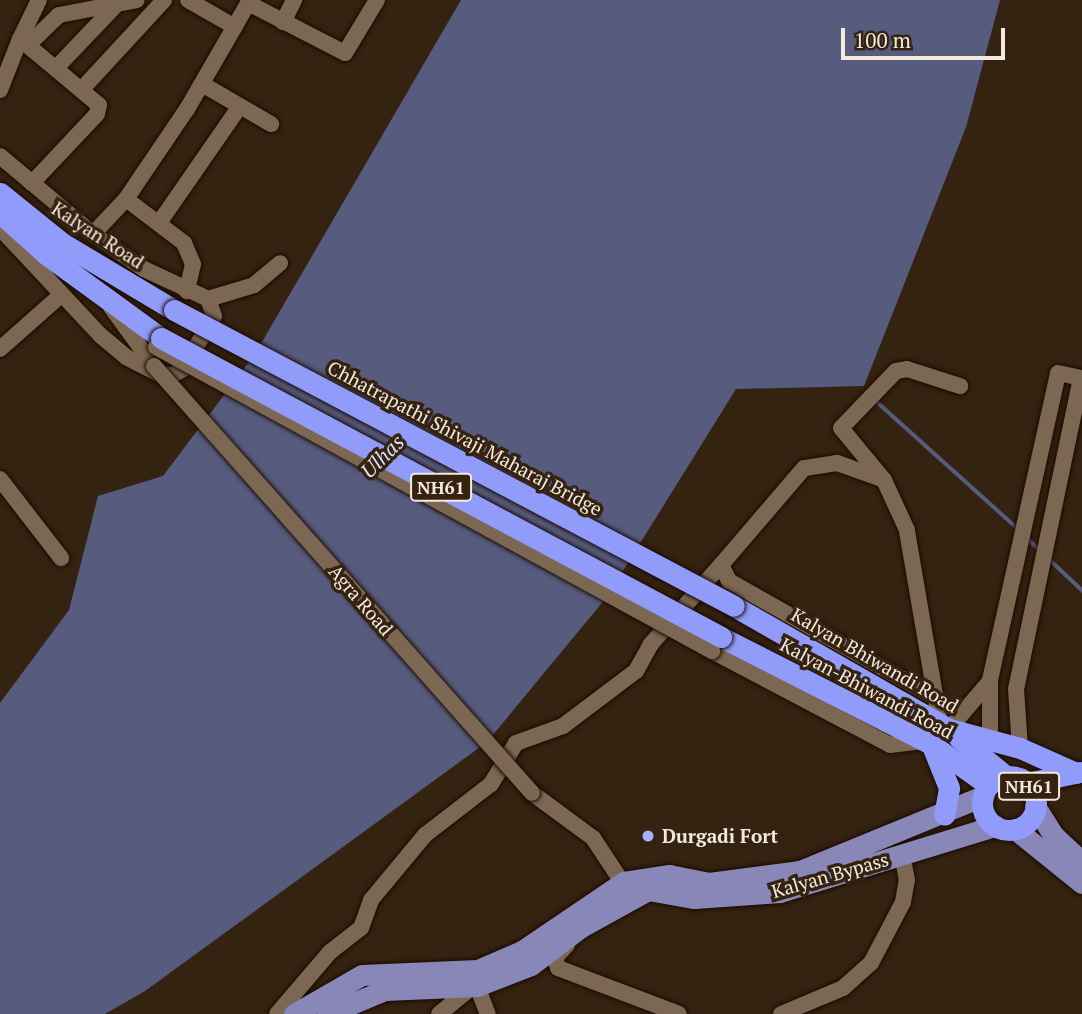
<!DOCTYPE html>
<style>
body{margin:0}
#map{position:relative;width:1082px;height:1014px;overflow:hidden;background:#352311;font-family:"PT Serif",serif}
div>[style]{position:absolute}
[style*='--x']{left:calc(var(--x)*1px);top:calc(var(--y)*1px);width:calc(var(--w)*1px);rotate:calc(var(--a)*1deg)}
.water>*{inset:0;background:#575c7f}
.stream>*{height:3.5px;margin:-1.75px;padding:0 1.75px;transform-origin:1.75px;border-radius:1.75px;background:#575c7f}
.roads{filter:drop-shadow(0 0 2px #1c0c00) drop-shadow(0 0 2px #1c0c00)}
.minor>*{height:16px;margin:-8px;padding:0 8px;transform-origin:8px;border-radius:8px;background:#7c6753}
.major>*{height:21px;margin:-10.5px;padding:0 10.5px;transform-origin:10.5px;border-radius:10.5px;background:#8987b7}
.highway>*{height:21px;margin:-10.5px;padding:0 10.5px;transform-origin:10.5px;border-radius:10.5px;background:#919cfa}
.highway>.ring{margin:-10.5px;padding:0;box-sizing:content-box;background:none;border:21px solid #919cfa;border-radius:50%}
.bridges{filter:drop-shadow(0 0 2px #1c0c00) drop-shadow(0 0 2px #1c0c00)}
.minor-bridge>*{height:16px;margin:-8px;padding:0 8px;transform-origin:8px;border-radius:8px;background:#7c6753}
.highway-bridge>*{height:21px;margin:-10.5px;padding:0 10.5px;transform-origin:10.5px;border-radius:10.5px;background:#919cfa}
.dots>*{width:19px;height:19px;translate:-50% -50%;box-sizing:border-box;border:4px solid #352311;border-radius:50%}
span{translate:-50% -50%;white-space:nowrap;text-align:center;line-height:1.15;-webkit-text-stroke:7px #352311;paint-order:stroke}
.shield-label span{padding:2px 5px;background:#352311;border:2px solid;border-radius:5px;-webkit-text-stroke-width:0}
.shield-label{font-size:18px;color:#f5e9de;font-weight:700}
.street-label{font-size:19px;color:#f5e9de}
.poi-label{font-size:19px;color:#f5e9de;font-weight:700}
.left{translate:0 -50%;text-align:left}
.water-label{font-size:21px;color:#dadff8;font-style:italic}
.scale{position:absolute;left:841px;top:28px;width:164px;height:32px;box-sizing:border-box;border:4px solid #f5e9de;border-top:0;padding-left:9px;font-size:21px;line-height:24px;white-space:nowrap;color:#f5e9de;-webkit-text-stroke:5px #352311;paint-order:stroke}
</style>
<div id="map">
<div class="water">
<div style="clip-path:polygon(461px 0,1000px 0,966px 127px,864px 386px,736px 389px,606px 598px,487px 742px,145px 991px,105px 1014px,0 1014px,0 703px,69px 610px,98px 496px,163px 476px,255px 354px)"></div>
</div>
<div class="stream">
<div style="--x:875;--y:400;--w:191;--a:42"></div>
<div style="--x:1028;--y:539;--w:16;--a:43"></div>
<div style="--x:1048;--y:558;--w:47;--a:43.3"></div>
</div>
<div class="roads">
<div class="minor">
<div style="--x:188;--y:0;--w:54;--a:29.9"></div>
<div style="--x:248;--y:3;--w:109;--a:27.3"></div>
<div style="--x:345;--y:53;--w:62;--a:-58.9"></div>
<div style="--x:283;--y:22;--w:25;--a:-63"></div>
<div style="--x:20;--y:39;--w:43;--a:-64"></div>
<div style="--x:28;--y:45;--w:43;--a:-44.1"></div>
<div style="--x:59;--y:15;--w:79;--a:-10.9"></div>
<div style="--x:56;--y:68;--w:86;--a:-46.4"></div>
<div style="--x:202;--y:84;--w:80;--a:30.1"></div>
<div style="--x:82;--y:89;--w:121;--a:-47.3"></div>
<div style="--x:0;--y:90;--w:55;--a:-68.6"></div>
<div style="--x:20;--y:39;--w:103;--a:39.9"></div>
<div style="--x:99;--y:105;--w:9;--a:103"></div>
<div style="--x:97;--y:114;--w:95;--a:133.3"></div>
<div style="--x:0;--y:156;--w:121;--a:40"></div>
<div style="--x:93;--y:234;--w:62;--a:34.5"></div>
<div style="--x:144;--y:269;--w:71;--a:25.1"></div>
<div style="--x:208;--y:299;--w:48;--a:-16.9"></div>
<div style="--x:254;--y:285;--w:34;--a:-40"></div>
<div style="--x:126;--y:199;--w:73;--a:37.2"></div>
<div style="--x:184;--y:243;--w:23;--a:67"></div>
<div style="--x:193;--y:264;--w:28;--a:103"></div>
<div style="--x:159;--y:223;--w:142;--a:-55.3"></div>
<div style="--x:0;--y:228;--w:146;--a:46.9"></div>
<div style="--x:100;--y:335;--w:34;--a:40"></div>
<div style="--x:126;--y:357;--w:37;--a:27"></div>
<div style="--x:159;--y:374;--w:14;--a:4"></div>
<div style="--x:173;--y:375;--w:12;--a:-31"></div>
<div style="--x:183;--y:369;--w:61;--a:-59.7"></div>
<div style="--x:214;--y:316;--w:18;--a:-109"></div>
<div style="--x:93;--y:234;--w:48;--a:-46.7"></div>
<div style="--x:126;--y:199;--w:109;--a:-55.9"></div>
<div style="--x:187;--y:109;--w:126;--a:-60"></div>
<div style="--x:111;--y:307;--w:73;--a:53.9"></div>
<div style="--x:0;--y:349;--w:81;--a:-41.5"></div>
<div style="--x:0;--y:479;--w:100;--a:52.3"></div>
<div style="--x:882;--y:479;--w:48;--a:-160.4"></div>
<div style="--x:837;--y:463;--w:33;--a:171"></div>
<div style="--x:804;--y:468;--w:128;--a:130.6"></div>
<div style="--x:721;--y:565;--w:18;--a:63"></div>
<div style="--x:729;--y:581;--w:236;--a:29.5"></div>
<div style="--x:712;--y:651;--w:201;--a:27.8"></div>
<div style="--x:890;--y:745;--w:35;--a:-7"></div>
<div style="--x:940;--y:724;--w:197;--a:-99.7"></div>
<div style="--x:907;--y:530;--w:55;--a:-114.7"></div>
<div style="--x:884;--y:480;--w:67;--a:-129.6"></div>
<div style="--x:841;--y:428;--w:79;--a:-46"></div>
<div style="--x:896;--y:371;--w:11;--a:-10"></div>
<div style="--x:907;--y:369;--w:56;--a:17.8"></div>
<div style="--x:949;--y:729;--w:63;--a:-49.5"></div>
<div style="--x:990;--y:741;--w:61;--a:-90"></div>
<div style="--x:990;--y:680;--w:314;--a:-77.5"></div>
<div style="--x:1058;--y:373;--w:24;--a:12"></div>
<div style="--x:1081;--y:378;--w:318;--a:101.8"></div>
<div style="--x:1016;--y:689;--w:59;--a:86.1"></div>
<div style="--x:532;--y:793;--w:76;--a:36.4"></div>
<div style="--x:593;--y:838;--w:64;--a:56.6"></div>
<div style="--x:567;--y:945;--w:18;--a:133"></div>
<div style="--x:555;--y:958;--w:10;--a:73"></div>
<div style="--x:558;--y:968;--w:129;--a:20.8"></div>
<div style="--x:477;--y:986;--w:30;--a:69"></div>
<div style="--x:277;--y:1014;--w:82;--a:-49.5"></div>
<div style="--x:330;--y:952;--w:39;--a:-38"></div>
<div style="--x:361;--y:928;--w:30;--a:-70"></div>
<div style="--x:371;--y:900;--w:85;--a:-50.3"></div>
<div style="--x:425;--y:835;--w:83;--a:-37.7"></div>
<div style="--x:491;--y:784;--w:48;--a:-58.6"></div>
<div style="--x:516;--y:743;--w:50;--a:-19.9"></div>
<div style="--x:563;--y:726;--w:91;--a:-37"></div>
<div style="--x:636;--y:671;--w:31;--a:-61"></div>
<div style="--x:651;--y:644;--w:106;--a:-48.5"></div>
<div style="--x:439;--y:1014;--w:49;--a:-39.2"></div>
<div style="--x:781;--y:1014;--w:67;--a:-22.8"></div>
<div style="--x:843;--y:988;--w:38;--a:-42"></div>
<div style="--x:871;--y:963;--w:69;--a:-62.3"></div>
<div style="--x:903;--y:902;--w:22;--a:-80"></div>
<div style="--x:907;--y:880;--w:26;--a:-101"></div>
</div>
<div class="major">
<div style="--x:1035;--y:806;--w:36;--a:58"></div>
<div style="--x:1054;--y:836;--w:38;--a:43"></div>
<div style="--x:1015;--y:829;--w:86;--a:38.9"></div>
<div style="--x:294;--y:1014;--w:78;--a:-29.8"></div>
<div style="--x:362;--y:975;--w:116;--a:-2.5"></div>
<div style="--x:478;--y:970;--w:48;--a:-23.4"></div>
<div style="--x:522;--y:951;--w:123;--a:-34.1"></div>
<div style="--x:624;--y:882;--w:46;--a:-8.8"></div>
<div style="--x:669;--y:875;--w:41;--a:11.3"></div>
<div style="--x:709;--y:883;--w:92;--a:-7.5"></div>
<div style="--x:800;--y:871;--w:198;--a:-22.3"></div>
<div style="--x:327;--y:1014;--w:63;--a:-22.5"></div>
<div style="--x:385;--y:990;--w:92;--a:-2.5"></div>
<div style="--x:477;--y:986;--w:58;--a:-21.3"></div>
<div style="--x:531;--y:965;--w:63;--a:-37.2"></div>
<div style="--x:581;--y:927;--w:77;--a:-28.9"></div>
<div style="--x:648;--y:890;--w:47;--a:9.9"></div>
<div style="--x:694;--y:898;--w:86;--a:-4"></div>
<div style="--x:780;--y:892;--w:225;--a:-17.1"></div>
</div>
<div class="highway">
<div style="--x:0;--y:193;--w:80;--a:38.9"></div>
<div style="--x:62;--y:243;--w:131;--a:30.9"></div>
<div style="--x:0;--y:213;--w:63;--a:41.8"></div>
<div style="--x:47;--y:255;--w:141;--a:36.1"></div>
<div style="--x:734;--y:606;--w:248;--a:29.8"></div>
<div style="--x:949;--y:729;--w:73;--a:15"></div>
<div style="--x:1020;--y:748;--w:61;--a:24.1"></div>
<div style="--x:721;--y:637;--w:236;--a:27"></div>
<div style="--x:931;--y:744;--w:70;--a:35.7"></div>
<div style="--x:958;--y:737;--w:63;--a:39.2"></div>
<div style="--x:933;--y:748;--w:43;--a:68.2"></div>
<div style="--x:949;--y:788;--w:27;--a:100"></div>
<div class="ring" style="left:982px;top:776px;width:33px;height:33px"></div>
<div style="--x:1027;--y:783;--w:54;--a:-11.7"></div>
</div>
</div>
<div class="bridges">
<div class="minor-bridge">
<div style="--x:156;--y:347;--w:634;--a:28.67"></div>
<div style="--x:154;--y:366;--w:570;--a:48.48"></div>
</div>
<div class="highway-bridge">
<div style="--x:174;--y:310;--w:633;--a:27.86"></div>
<div style="--x:161;--y:338;--w:635;--a:28.1"></div>
</div>
</div>
<div class="dots">
<div style="left:648px;top:836px;background:#a6b1fc"></div>
</div>
<div class="shield-label">
<span style="left:441px;top:487px">NH61</span>
<span style="left:1029px;top:786px">NH61</span>
</div>
<div class="street-label">
<span style="left:98px;top:235px;rotate:33deg">Kalyan Road</span>
<span style="left:465px;top:438px;rotate:28deg">Chhatrapathi Shivaji Maharaj Bridge</span>
<span style="left:361px;top:600px;rotate:49deg">Agra Road</span>
<span style="left:875px;top:660px;rotate:30deg">Kalyan Bhiwandi Road</span>
<span style="left:867px;top:688px;rotate:28deg">Kalyan-Bhiwandi Road</span>
<span style="left:830px;top:875px;rotate:-16deg">Kalyan Bypass</span>
</div>
<div class="poi-label">
<span class="left" style="left:662px;top:836px">Durgadi Fort</span>
</div>
<div class="water-label">
<span style="left:382px;top:456px;rotate:-45deg">Ulhas</span>
</div>
<div class="scale">100 m</div>
</div>
